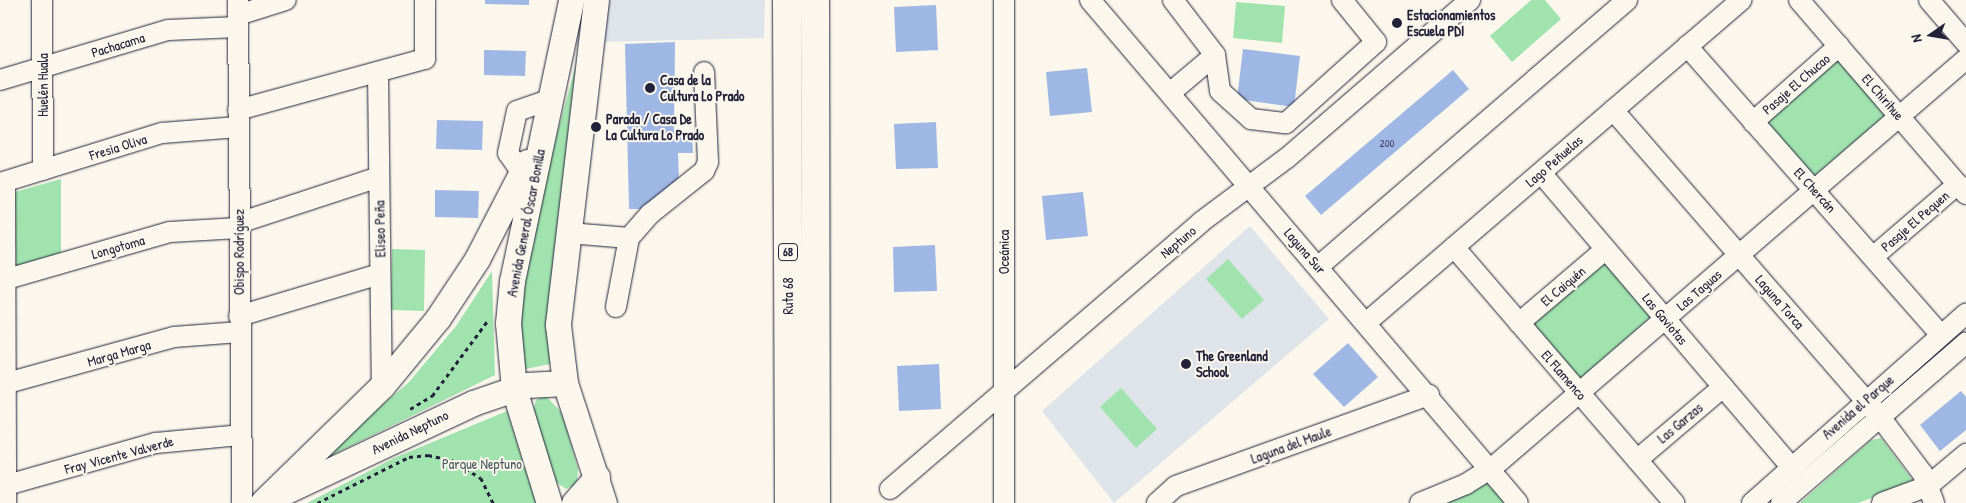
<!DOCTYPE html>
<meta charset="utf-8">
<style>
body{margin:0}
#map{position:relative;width:1966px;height:503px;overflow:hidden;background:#fbf7ec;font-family:"Patrick Hand",sans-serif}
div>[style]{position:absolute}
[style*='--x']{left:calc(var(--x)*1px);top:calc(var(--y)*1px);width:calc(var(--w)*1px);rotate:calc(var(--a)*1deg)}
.built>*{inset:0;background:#dfe4ea}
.green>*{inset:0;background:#a1e3ae}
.building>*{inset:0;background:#9fb7e4}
.path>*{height:2.5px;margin-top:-1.25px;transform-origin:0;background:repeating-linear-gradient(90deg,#22223b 0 4px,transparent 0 8px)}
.roads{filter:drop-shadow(0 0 1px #22223b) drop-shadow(0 0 1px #22223b)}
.minor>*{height:20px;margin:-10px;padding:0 10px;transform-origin:10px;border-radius:10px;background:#fbf7ec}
.major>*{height:25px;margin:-12.5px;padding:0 12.5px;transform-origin:12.5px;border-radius:12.5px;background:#fbf7ec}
.highway>*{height:28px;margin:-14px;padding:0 14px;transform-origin:14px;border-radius:14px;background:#fbf7ec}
.dots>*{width:14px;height:14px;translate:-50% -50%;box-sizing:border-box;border:2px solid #fbf7ec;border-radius:50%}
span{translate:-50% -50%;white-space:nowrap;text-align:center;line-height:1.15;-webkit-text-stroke:4px #fbf7ec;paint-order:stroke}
.number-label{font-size:11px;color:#414765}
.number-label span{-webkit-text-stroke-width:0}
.shield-label span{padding:1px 4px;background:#fbf7ec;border:1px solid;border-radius:4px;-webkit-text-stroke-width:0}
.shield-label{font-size:12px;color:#22223b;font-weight:700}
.poi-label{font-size:14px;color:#22223b;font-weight:700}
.left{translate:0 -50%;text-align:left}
.street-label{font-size:14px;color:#22223b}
.park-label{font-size:14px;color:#485c5e}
.north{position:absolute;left:1906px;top:10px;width:50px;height:50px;-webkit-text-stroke:4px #fbf7ec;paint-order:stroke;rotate:257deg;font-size:14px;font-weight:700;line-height:20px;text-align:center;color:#22223b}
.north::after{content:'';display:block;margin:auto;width:18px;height:22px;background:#22223b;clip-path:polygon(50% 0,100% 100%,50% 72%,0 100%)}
</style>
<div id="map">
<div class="built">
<div style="clip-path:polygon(604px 0,765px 0,764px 38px,602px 42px)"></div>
<div style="clip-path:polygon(1250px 226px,1329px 319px,1114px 503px,1042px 411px)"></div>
</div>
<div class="green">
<div style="clip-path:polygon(1531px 0,1545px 0,1561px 19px,1512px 62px,1490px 36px)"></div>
<div style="clip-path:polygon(1236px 2px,1285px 6px,1282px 43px,1233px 38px)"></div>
<div style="clip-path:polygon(1838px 56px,1887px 114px,1814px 176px,1764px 124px)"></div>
<div style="clip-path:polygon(576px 64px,547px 317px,550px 364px,521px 370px,518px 323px,530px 233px)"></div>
<div style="clip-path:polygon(61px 179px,61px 261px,16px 272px,15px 192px)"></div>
<div style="clip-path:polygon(392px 249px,425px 250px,424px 311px,391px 310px)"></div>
<div style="clip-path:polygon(1604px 257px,1654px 314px,1575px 383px,1526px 326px)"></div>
<div style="clip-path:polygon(1228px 259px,1264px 300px,1242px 319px,1206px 279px)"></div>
<div style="clip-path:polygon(492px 271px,495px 375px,314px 464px,409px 382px,456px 326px)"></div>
<div style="clip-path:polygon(1121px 388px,1157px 429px,1136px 448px,1100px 407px)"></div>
<div style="clip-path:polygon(545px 395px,562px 413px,578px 469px,577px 484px,566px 489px,553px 480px,532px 414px,536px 400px)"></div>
<div style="clip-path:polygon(507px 411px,536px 503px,307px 503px,394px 458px)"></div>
<div style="clip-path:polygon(1881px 438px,1914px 482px,1858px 503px,1800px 503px,1871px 440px)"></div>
<div style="clip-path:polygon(1489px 482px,1507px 503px,1444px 503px)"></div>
</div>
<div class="building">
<div style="clip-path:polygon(485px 0,529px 0,529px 5px,485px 4px)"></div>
<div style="clip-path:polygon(936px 5px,938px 50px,896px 52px,894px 7px)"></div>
<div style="clip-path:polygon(675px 42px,674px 133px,692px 133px,693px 153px,678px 153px,679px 180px,646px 209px,629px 209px,625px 44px)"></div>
<div style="clip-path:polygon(1243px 49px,1300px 56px,1294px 107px,1237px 99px)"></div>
<div style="clip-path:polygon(484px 50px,526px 51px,525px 76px,484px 75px)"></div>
<div style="clip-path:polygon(1087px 68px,1092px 112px,1050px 116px,1046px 72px)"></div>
<div style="clip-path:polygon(1453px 70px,1469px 89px,1321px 215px,1305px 196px)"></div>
<div style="clip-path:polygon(437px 120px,483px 121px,482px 150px,436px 149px)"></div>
<div style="clip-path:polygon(936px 122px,938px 168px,896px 169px,894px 124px)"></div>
<div style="clip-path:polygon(435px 190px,479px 191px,478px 218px,435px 217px)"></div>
<div style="clip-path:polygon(1083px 192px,1088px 236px,1046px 240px,1042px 196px)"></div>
<div style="clip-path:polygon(935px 245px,937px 291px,894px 292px,893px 247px)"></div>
<div style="clip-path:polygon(1348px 343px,1378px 377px,1344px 407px,1313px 374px)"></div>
<div style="clip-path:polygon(939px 364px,941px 409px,899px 411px,897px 366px)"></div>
<div style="clip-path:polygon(1961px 391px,1966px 397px,1966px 430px,1940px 451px,1920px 425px)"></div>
</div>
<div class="path">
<div style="--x:410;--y:409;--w:26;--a:-31"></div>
<div style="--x:432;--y:396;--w:94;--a:-53.6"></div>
<div style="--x:317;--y:503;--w:103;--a:-26.6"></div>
<div style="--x:409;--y:457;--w:19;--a:-6"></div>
<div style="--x:428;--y:455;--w:25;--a:12"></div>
<div style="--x:452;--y:460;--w:34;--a:32"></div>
<div style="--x:481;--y:478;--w:28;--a:64"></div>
</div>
<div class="roads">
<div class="minor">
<div style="--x:42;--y:0;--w:170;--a:89.7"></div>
<div style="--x:238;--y:0;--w:503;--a:89.54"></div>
<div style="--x:1090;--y:0;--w:660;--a:49.61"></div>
<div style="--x:1173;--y:0;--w:69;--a:52.6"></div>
<div style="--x:1215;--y:55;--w:36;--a:82"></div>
<div style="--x:1220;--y:91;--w:42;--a:42.1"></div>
<div style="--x:1251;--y:119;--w:35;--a:7"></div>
<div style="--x:1286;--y:123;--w:121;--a:-42"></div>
<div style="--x:1376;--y:42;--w:54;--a:-129"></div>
<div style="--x:1799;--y:0;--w:256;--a:49.3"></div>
<div style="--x:1929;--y:0;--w:57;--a:49.3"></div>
<div style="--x:238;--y:15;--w:50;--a:-17.4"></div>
<div style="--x:1687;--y:46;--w:385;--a:48.7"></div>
<div style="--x:378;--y:72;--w:314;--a:89.3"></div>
<div style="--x:0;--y:80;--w:175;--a:-16.6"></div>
<div style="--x:168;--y:30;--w:70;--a:-2.5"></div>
<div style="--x:1170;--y:93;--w:59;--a:-40.2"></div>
<div style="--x:238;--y:110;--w:194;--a:-15.3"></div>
<div style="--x:425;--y:59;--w:59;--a:-90"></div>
<div style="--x:1613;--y:110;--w:407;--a:49"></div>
<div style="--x:1880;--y:417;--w:71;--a:53"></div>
<div style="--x:1923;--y:474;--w:31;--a:69"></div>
<div style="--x:1753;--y:122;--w:115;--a:-41.5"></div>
<div style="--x:522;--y:173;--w:24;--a:-125"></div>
<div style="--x:508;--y:153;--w:43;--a:-77.9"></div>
<div style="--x:517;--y:111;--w:36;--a:-19"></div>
<div style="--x:1541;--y:173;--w:385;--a:49.6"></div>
<div style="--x:5;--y:182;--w:321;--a:89.8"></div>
<div style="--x:0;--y:183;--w:170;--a:-17.2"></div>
<div style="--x:162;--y:133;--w:76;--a:-4.5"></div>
<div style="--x:239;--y:223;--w:147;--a:-18.2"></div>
<div style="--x:569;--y:233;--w:60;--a:4.8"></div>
<div style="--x:629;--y:238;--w:32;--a:-49"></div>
<div style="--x:650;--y:214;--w:69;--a:-38.5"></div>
<div style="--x:704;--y:171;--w:10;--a:-66"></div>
<div style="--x:708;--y:162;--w:90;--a:-92.5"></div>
<div style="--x:1454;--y:247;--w:338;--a:49.3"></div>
<div style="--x:1873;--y:257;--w:112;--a:-40.7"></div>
<div style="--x:1319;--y:266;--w:407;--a:-40.8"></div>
<div style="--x:0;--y:281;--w:177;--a:-16.1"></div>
<div style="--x:170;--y:232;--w:69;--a:-3.3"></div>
<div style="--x:616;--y:307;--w:70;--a:-79.3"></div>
<div style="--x:239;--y:316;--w:147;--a:-16.6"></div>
<div style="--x:1367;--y:322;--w:494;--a:-40.7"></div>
<div style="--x:1519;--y:323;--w:114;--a:-40.4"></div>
<div style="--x:0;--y:385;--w:180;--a:-15.4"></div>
<div style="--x:174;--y:337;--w:66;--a:-4.3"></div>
<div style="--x:1637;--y:460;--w:113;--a:-40.3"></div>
<div style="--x:0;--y:487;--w:162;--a:-15.8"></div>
<div style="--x:156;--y:443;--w:84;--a:-5.4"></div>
<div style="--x:890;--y:489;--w:410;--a:-40.6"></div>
<div style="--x:1201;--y:222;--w:107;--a:-36.7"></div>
<div style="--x:1287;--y:158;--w:242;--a:-40.8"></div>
<div style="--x:1004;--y:503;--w:503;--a:-90"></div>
<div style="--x:1157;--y:503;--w:25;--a:-42"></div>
<div style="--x:1176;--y:486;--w:269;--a:-19.8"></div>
<div style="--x:1420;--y:503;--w:50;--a:-22.4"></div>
<div style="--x:1466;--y:484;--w:31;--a:-32"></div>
<div style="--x:1492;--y:468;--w:626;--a:-40.79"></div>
<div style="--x:1752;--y:503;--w:286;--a:-41.5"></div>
<div style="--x:1781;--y:503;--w:245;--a:-40.9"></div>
<div style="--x:1882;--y:503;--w:49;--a:-20.3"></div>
<div style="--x:1928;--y:486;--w:50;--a:-40.1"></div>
</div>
<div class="major">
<div style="--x:596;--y:0;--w:327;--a:96.7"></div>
<div style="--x:558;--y:325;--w:58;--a:83.1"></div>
<div style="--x:565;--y:383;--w:126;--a:72"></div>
<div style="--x:282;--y:493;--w:211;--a:-25.2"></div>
<div style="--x:473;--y:403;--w:56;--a:-18.8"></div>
<div style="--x:526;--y:385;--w:39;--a:-3"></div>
<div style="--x:263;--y:502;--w:166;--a:-44.3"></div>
<div style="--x:382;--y:386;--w:88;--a:-50.5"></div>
<div style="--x:438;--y:318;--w:71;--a:-56.5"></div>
<div style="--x:477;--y:259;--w:109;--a:-62.7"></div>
<div style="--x:549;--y:503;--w:119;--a:-107.1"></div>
<div style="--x:514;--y:389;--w:66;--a:-95.2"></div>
<div style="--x:508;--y:323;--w:42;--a:-84.6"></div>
<div style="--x:512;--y:281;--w:287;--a:-78.1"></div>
<div style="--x:574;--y:503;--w:35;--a:-49"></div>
</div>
<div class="highway">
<div style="--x:787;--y:0;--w:503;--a:89.77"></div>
<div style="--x:815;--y:0;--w:503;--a:89.89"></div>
</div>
</div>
<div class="dots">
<div style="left:1397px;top:23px;background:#22223b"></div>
<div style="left:650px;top:88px;background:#22223b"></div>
<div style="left:596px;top:127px;background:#22223b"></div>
<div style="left:1186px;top:364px;background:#22223b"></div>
</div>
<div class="number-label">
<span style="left:1387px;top:143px">200</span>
</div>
<div class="shield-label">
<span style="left:788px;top:252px">68</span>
</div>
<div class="poi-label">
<span class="left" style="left:1407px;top:23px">Estacionamientos<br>Escuela PDI</span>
<span class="left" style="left:660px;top:88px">Casa de la<br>Cultura Lo Prado</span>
<span class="left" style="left:606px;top:127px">Parada / Casa De<br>La Cultura Lo Prado</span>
<span class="left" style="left:1196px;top:364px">The Greenland<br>School</span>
</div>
<div class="street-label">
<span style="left:118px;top:45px;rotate:-17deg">Pachacama</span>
<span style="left:1796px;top:84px;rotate:-41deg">Pasaje El Chucao</span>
<span style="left:43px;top:85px;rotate:-90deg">Huelén Huala</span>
<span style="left:1883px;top:97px;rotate:49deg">El Chirihue</span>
<span style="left:118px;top:147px;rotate:-17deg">Fresia Oliva</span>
<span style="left:1554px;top:161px;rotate:-41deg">Lago Peñuelas</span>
<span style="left:1815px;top:190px;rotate:48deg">El Chercán</span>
<span style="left:1915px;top:221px;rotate:-41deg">Pasaje El Pequen</span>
<span style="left:526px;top:223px;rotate:-79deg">Avenida General Óscar Bonilla</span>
<span style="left:380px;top:229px;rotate:-91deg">Eliseo Peña</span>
<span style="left:1178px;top:242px;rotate:-40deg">Neptuno</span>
<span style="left:118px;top:247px;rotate:-16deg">Longotoma</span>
<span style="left:1305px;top:251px;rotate:49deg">Laguna Sur</span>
<span style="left:239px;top:252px;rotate:-90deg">Obispo Rodríguez</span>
<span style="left:1004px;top:252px;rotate:-90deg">Oceánica</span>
<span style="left:1563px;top:286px;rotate:-40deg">El Caiquén</span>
<span style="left:1699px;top:290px;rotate:-41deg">Las Taguas</span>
<span style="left:788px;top:296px;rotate:-90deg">Ruta 68</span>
<span style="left:1780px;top:302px;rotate:49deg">Laguna Torca</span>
<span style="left:1665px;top:319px;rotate:50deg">Las Gaviotas</span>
<span style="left:119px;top:353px;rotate:-16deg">Marga Marga</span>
<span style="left:1564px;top:375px;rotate:49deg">El Flamenco</span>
<span style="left:1858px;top:407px;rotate:-41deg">Avenida el Parque</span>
<span style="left:1680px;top:423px;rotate:-40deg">Las Garzas</span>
<span style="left:410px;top:432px;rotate:-26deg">Avenida Neptuno</span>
<span style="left:1291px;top:445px;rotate:-20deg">Laguna del Maule</span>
<span style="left:119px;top:455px;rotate:-15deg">Fray Vicente Valverde</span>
</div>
<div class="park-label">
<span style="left:482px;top:464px">Parque Neptuno</span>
</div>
<div class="north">N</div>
</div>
